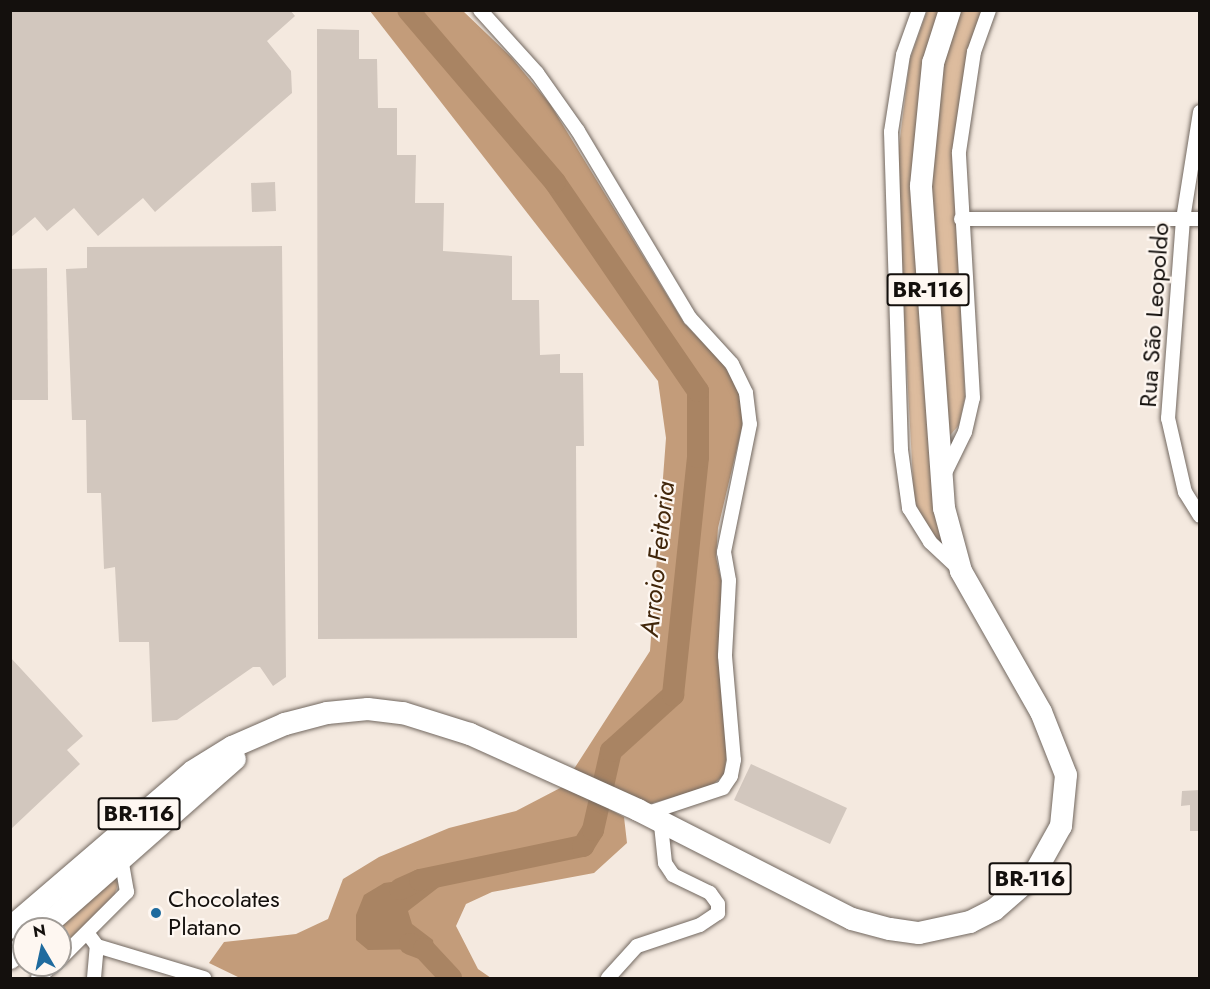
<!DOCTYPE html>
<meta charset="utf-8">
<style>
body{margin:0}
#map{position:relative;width:1210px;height:989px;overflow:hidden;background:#f4e9df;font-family:Jost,sans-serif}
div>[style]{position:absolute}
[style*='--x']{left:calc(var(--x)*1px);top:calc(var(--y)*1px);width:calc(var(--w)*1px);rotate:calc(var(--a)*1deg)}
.green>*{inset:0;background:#ddbc9e}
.forest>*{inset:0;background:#c39c7a}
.water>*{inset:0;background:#a98463}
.river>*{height:22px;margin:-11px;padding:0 11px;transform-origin:11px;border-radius:11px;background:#a98463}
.building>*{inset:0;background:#d2c7be}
.roads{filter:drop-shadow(0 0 2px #726860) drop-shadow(0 0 2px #726860)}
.minor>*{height:14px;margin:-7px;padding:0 7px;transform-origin:7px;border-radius:7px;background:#fff}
.primary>*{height:22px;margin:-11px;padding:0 11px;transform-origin:11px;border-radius:11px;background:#fff}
.dots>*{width:16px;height:16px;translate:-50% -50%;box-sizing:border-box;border:3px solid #fef7f1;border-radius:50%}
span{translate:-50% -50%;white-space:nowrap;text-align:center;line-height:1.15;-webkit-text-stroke:4.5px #fef7f1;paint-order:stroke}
.shield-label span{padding:2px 4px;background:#fef7f1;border:2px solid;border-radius:4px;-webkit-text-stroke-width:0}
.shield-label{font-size:22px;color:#14100d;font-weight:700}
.street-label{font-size:24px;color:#14100d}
.poi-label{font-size:24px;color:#14100d}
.left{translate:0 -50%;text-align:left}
.water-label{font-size:26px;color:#41260a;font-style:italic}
.frame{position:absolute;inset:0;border:12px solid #14100d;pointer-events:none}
.north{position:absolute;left:12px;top:917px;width:60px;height:60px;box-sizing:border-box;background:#fef7f1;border:2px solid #a09b96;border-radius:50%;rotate:351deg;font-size:16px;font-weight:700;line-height:24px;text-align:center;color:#14100d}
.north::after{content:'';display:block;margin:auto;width:21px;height:27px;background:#1f6b9e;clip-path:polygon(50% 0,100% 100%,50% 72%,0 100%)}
</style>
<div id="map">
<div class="green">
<div style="clip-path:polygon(927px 11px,945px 11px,921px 300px,933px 491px,946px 549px,924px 523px,914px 499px,896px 170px,910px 59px)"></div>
<div style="clip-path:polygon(959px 11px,985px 11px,954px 156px,965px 397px,959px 425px,944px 442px,926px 184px,936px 92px)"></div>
<div style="clip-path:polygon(114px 877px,118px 884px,113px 900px,60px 953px,58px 929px)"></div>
</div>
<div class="forest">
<div style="clip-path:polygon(370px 11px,463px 11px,511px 57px,550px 104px,684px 323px,724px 365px,740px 394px,743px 423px,718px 528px,716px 557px,721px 579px,721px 662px,728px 745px,724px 775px,710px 787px,642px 806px,572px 772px,650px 651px,666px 438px,658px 381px)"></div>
<div style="clip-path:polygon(564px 786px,624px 817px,627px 843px,594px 873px,492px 892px,466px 904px,456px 926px,478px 969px,491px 978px,240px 978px,209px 963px,224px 942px,296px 934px,328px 919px,343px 879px,379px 857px,449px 828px,516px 811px)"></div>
</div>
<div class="water">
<div style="clip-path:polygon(442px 875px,448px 880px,408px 911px,412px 924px,433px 940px,435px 961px,424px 949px,368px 950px,356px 940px,356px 915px,364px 895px,384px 883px)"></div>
</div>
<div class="river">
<div style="--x:400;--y:889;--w:22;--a:-24"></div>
<div style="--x:420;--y:880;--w:167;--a:-11.8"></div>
<div style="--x:583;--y:846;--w:19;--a:-58"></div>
<div style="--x:593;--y:830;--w:81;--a:-77.2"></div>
<div style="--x:611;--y:751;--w:84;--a:-42.1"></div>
<div style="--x:673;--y:695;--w:239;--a:-84"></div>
<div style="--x:698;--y:457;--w:66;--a:-90"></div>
<div style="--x:698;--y:391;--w:253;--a:-124.4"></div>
<div style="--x:555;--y:182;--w:226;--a:-130.5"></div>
<div style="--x:410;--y:944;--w:15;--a:20"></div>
<div style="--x:424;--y:949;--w:40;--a:47"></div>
</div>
<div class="building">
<div style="clip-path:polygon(10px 10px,290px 10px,295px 16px,267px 41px,291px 71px,292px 93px,155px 212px,143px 198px,98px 236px,74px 208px,47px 231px,35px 217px,10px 238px)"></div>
<div style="clip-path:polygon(317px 29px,359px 30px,359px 59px,377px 59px,378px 108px,397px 108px,397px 155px,416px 155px,415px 203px,444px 203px,443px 251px,512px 256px,512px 300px,539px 300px,540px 355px,560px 354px,560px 373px,583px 373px,584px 446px,576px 446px,577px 638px,318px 639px)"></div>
<div style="clip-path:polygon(275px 182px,276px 211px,252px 212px,251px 183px)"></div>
<div style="clip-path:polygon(282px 246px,286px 677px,273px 686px,260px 667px,253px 667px,177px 720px,152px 722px,149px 642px,119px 642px,115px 567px,104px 569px,101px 493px,87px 493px,86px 420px,72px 420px,66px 269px,87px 268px,87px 247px)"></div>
<div style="clip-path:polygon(47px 268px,48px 400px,10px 400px,10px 269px)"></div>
<div style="clip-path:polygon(10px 657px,83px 736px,67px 750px,80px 764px,10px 830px)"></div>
<div style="clip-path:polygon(751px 764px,847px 808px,830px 844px,734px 800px)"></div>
<div style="clip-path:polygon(1200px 790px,1200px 831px,1190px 831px,1190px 805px,1181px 806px,1182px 791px)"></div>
</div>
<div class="roads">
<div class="minor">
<div style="--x:480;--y:10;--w:85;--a:47.9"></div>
<div style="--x:537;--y:73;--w:71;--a:54.7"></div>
<div style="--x:578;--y:131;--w:218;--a:59.1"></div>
<div style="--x:690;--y:318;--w:62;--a:47.6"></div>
<div style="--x:732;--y:364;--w:32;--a:64"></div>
<div style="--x:746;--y:393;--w:31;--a:83"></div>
<div style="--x:750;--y:424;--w:131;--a:101.5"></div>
<div style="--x:724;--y:552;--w:29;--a:80"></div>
<div style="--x:729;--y:581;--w:75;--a:93.1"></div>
<div style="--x:725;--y:656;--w:104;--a:85.1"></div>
<div style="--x:734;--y:760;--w:16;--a:101"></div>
<div style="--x:731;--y:776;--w:14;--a:124"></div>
<div style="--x:723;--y:788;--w:82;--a:161.6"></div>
<div style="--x:919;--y:10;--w:48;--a:109.6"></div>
<div style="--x:903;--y:55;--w:78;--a:98.9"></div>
<div style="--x:891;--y:132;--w:318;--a:88.2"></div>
<div style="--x:901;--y:450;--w:59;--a:82.1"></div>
<div style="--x:909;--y:508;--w:40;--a:58"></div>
<div style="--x:930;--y:542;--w:38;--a:43"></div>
<div style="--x:1200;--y:112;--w:108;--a:99"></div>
<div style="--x:1183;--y:219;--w:200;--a:94.3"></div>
<div style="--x:1168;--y:418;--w:76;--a:77.1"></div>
<div style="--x:1185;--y:492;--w:28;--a:58"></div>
<div style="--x:961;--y:219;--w:239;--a:0"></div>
<div style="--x:944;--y:475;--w:48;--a:-64"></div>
<div style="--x:965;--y:432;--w:35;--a:-77"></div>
<div style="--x:973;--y:398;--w:246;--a:-93.3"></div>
<div style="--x:959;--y:152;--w:101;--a:-81.5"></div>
<div style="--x:974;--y:52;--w:45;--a:-70.3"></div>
<div style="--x:88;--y:934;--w:15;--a:53"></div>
<div style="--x:97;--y:946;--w:112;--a:16.7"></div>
<div style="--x:60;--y:959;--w:95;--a:-45"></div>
<div style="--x:127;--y:892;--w:34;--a:-100"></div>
<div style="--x:38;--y:978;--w:20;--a:-41"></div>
<div style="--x:94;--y:978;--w:32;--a:-85"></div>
<div style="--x:608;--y:978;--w:43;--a:-47.8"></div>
<div style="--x:637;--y:946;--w:66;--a:-18.4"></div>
<div style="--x:700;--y:925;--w:22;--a:-34"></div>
<div style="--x:718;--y:913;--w:9;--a:-90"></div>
<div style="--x:718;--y:904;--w:14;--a:-126"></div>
<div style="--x:710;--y:893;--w:41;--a:-154.1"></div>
<div style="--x:673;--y:875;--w:14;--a:-124"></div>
<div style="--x:665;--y:863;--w:39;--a:-96"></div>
</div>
<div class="primary">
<div style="--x:10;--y:928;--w:241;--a:-40.6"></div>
<div style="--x:193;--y:771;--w:46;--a:-31.6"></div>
<div style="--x:232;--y:747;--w:58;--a:-23.5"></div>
<div style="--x:285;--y:724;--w:43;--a:-14.7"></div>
<div style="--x:327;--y:713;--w:41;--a:-5.6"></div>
<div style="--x:368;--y:709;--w:35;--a:7"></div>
<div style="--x:403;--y:713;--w:70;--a:17.4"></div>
<div style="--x:470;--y:734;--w:184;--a:24.3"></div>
<div style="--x:638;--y:810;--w:240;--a:27"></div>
<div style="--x:852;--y:919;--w:39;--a:15"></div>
<div style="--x:890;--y:929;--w:29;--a:8"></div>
<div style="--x:919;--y:933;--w:52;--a:-12.2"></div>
<div style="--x:970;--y:922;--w:27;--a:-27"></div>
<div style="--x:994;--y:910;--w:52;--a:-41.1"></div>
<div style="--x:1033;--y:876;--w:57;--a:-60.8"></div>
<div style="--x:1061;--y:826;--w:51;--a:-84.4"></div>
<div style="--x:1066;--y:775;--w:68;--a:-111.6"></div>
<div style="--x:1041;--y:712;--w:162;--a:-119.6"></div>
<div style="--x:961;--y:571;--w:65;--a:-105.1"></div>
<div style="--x:944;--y:508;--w:323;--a:-94.1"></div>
<div style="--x:921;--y:186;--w:124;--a:-84.4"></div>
<div style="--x:933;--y:63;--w:56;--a:-72.2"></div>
<div style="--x:42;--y:929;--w:257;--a:-41.4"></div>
<div style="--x:10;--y:958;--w:18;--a:-41"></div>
</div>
</div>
<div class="dots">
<div style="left:156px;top:913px;background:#1f6b9e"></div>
</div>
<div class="shield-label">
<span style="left:928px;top:290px">BR-116</span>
<span style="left:139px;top:814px">BR-116</span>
<span style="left:1030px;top:879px">BR-116</span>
</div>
<div class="street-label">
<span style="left:1154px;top:315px;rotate:-86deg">Rua São Leopoldo</span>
</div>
<div class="poi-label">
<span class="left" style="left:168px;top:913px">Chocolates<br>Platano</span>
</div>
<div class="water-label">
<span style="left:658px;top:559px;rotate:-84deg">Arroio Feitoria</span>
</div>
<div class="frame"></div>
<div class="north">N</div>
</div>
